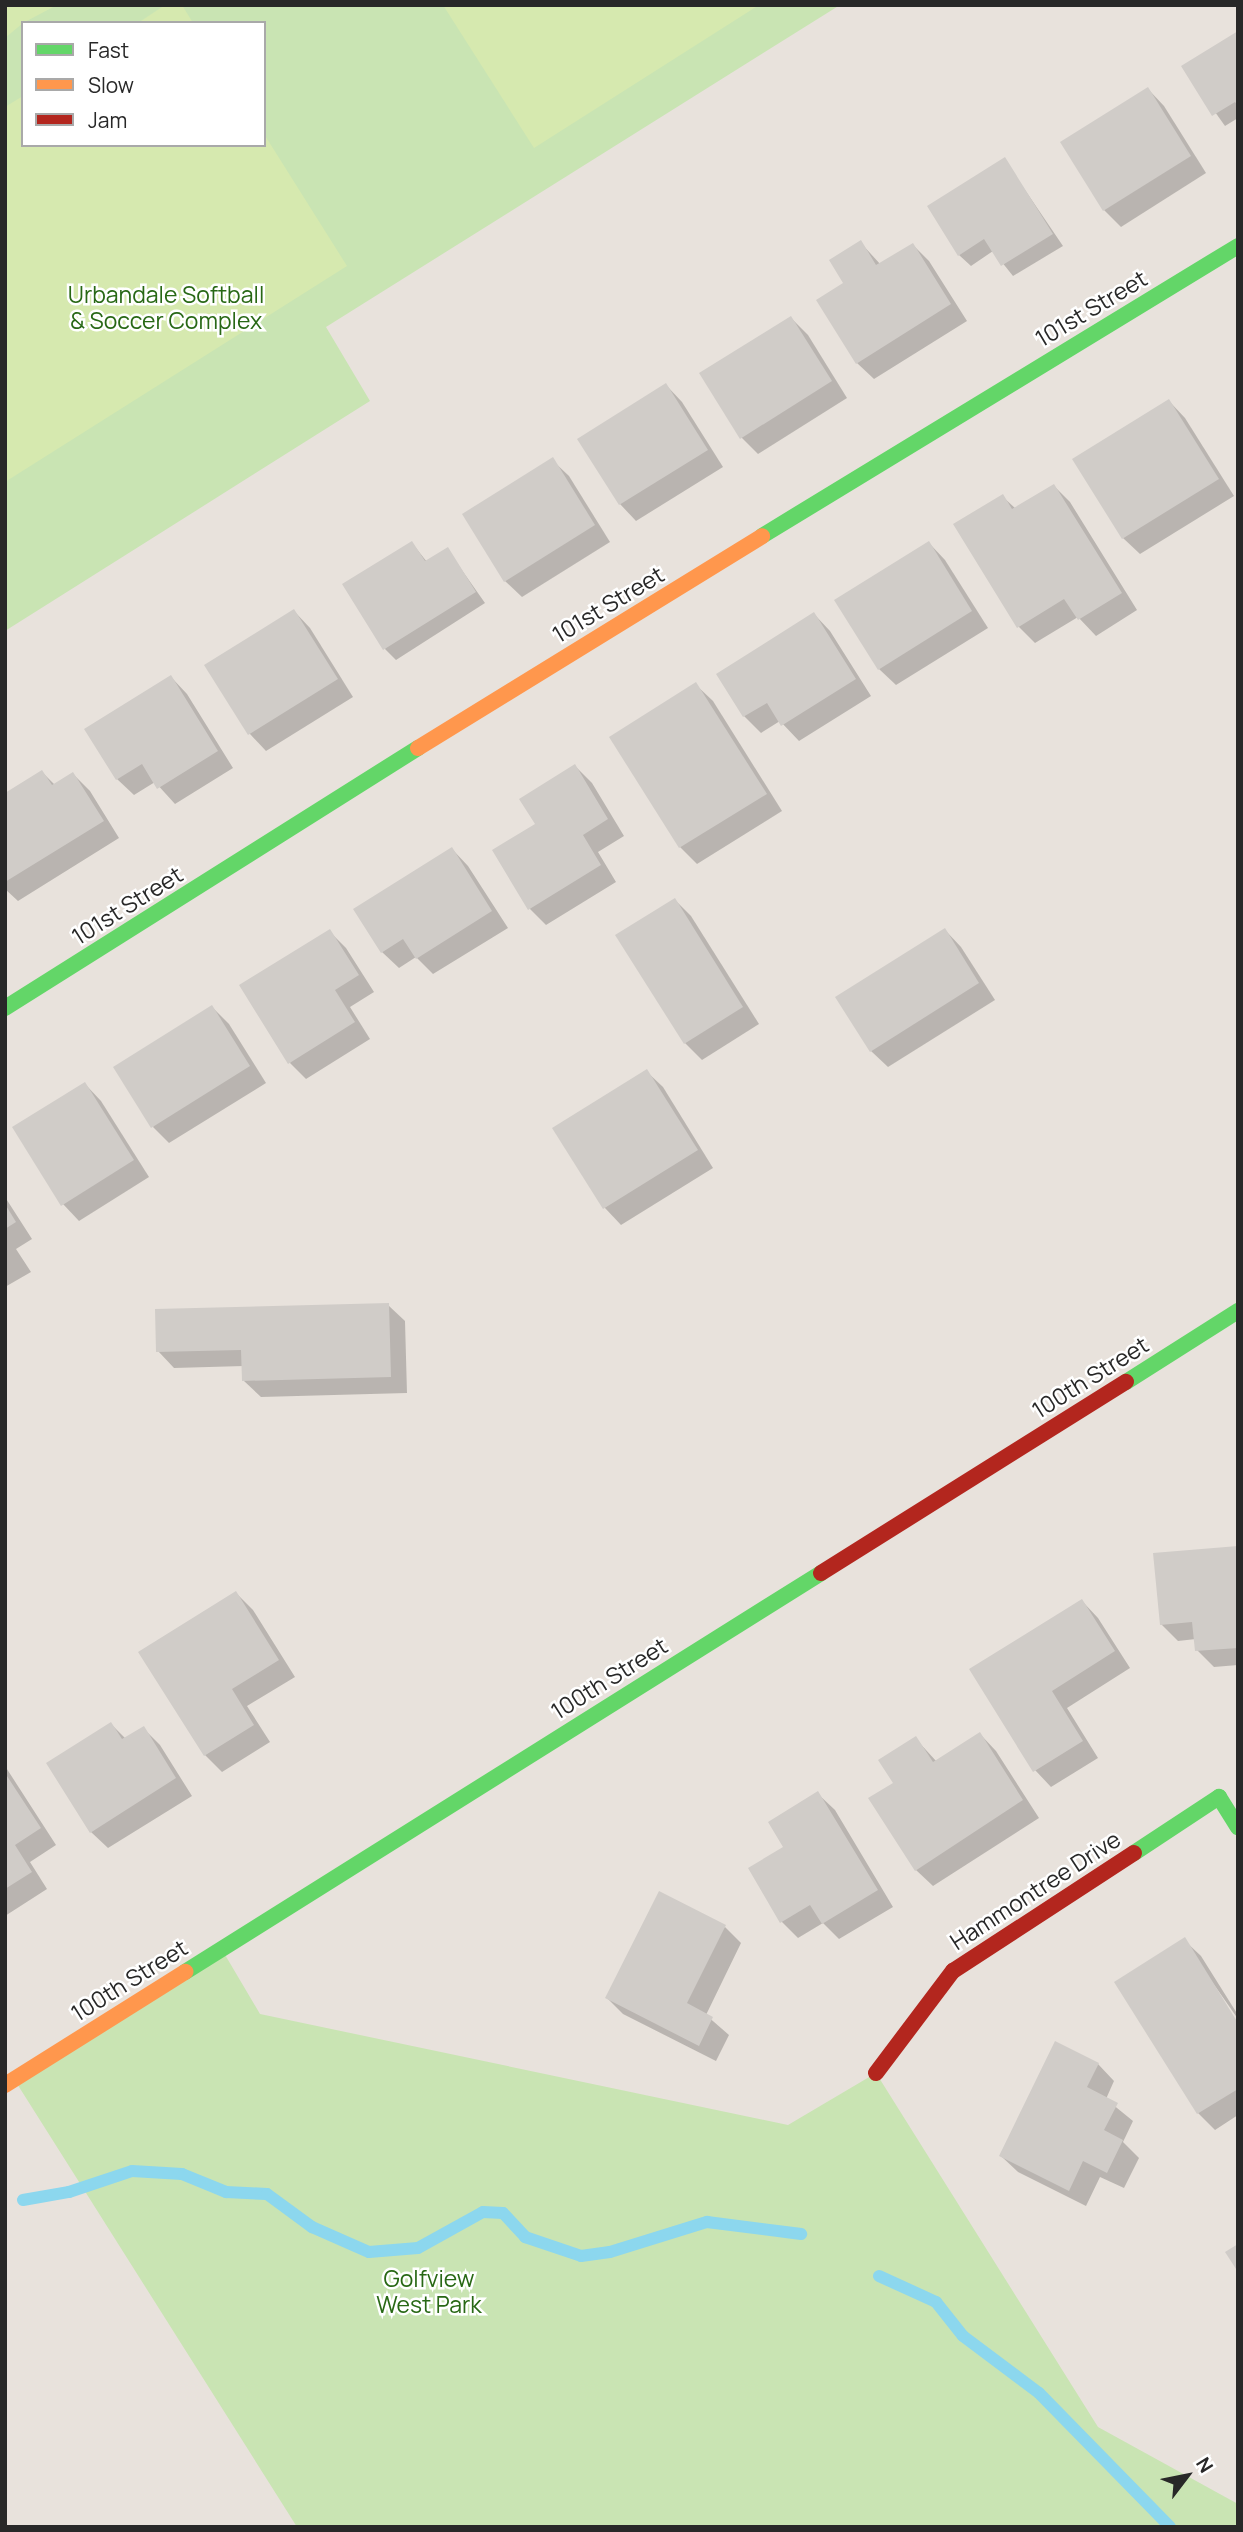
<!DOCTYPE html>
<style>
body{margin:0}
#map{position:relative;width:1243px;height:2532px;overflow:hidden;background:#e8e2dc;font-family:Manrope,sans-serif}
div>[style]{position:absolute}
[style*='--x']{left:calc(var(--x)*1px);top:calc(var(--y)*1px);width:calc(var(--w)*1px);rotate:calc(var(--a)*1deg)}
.green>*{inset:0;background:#c9e4b3}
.pitch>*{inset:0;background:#d6e9af}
.shadow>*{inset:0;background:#0003}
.stream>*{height:12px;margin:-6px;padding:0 6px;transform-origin:6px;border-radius:6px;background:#8cd7ee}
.building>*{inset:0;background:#d0ccc8}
.fast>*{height:16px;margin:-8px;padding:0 8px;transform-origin:8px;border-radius:8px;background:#63d668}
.slow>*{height:16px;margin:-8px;padding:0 8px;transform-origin:8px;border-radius:8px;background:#ff974d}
.jam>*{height:16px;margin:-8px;padding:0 8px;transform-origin:8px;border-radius:8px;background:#b3261e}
span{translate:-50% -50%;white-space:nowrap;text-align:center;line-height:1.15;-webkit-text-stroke:5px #fff;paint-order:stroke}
.park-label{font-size:23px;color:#286815}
.street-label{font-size:23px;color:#282828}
.frame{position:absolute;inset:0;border:7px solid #282828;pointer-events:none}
.legend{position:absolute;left:21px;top:21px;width:245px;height:126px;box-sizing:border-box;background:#fff;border:2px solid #a9a9a9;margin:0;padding:9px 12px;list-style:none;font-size:21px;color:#282828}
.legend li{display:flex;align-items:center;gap:14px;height:35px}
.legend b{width:35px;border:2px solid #a9a9a9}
.north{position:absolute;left:1152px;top:2441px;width:70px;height:70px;-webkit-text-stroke:5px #fff;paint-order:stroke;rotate:58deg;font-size:19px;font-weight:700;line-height:28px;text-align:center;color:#282828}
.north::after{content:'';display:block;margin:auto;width:24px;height:32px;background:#282828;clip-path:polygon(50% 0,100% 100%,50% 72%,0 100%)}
</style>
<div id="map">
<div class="green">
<div style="clip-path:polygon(evenodd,5px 5px,840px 5px,326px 327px,370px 401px,5px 631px,5px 5px,23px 23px,264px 23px,264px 145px,23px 145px,23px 23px)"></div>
<div style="clip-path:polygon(221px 1948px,260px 2014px,788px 2125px,876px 2073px,1098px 2427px,1238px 2504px,1238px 2527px,297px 2527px,14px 2079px)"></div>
</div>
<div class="pitch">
<div style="clip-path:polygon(5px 5px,57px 5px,23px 23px,5px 38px)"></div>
<div style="clip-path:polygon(165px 5px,182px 5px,193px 23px,138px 23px)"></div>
<div style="clip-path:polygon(443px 5px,759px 5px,534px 148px)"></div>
<div style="clip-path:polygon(23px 96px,23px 145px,264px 145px,264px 134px,347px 266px,5px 482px,5px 107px)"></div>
</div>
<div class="shadow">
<div style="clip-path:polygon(1238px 33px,1238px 118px,1225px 126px,1183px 67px)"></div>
<div style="clip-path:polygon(1148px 89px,1164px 106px,1206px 173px,1121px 227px,1104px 210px)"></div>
<div style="clip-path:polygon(1004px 159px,1063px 246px,1013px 276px,993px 251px,971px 266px,959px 255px)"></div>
<div style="clip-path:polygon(860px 242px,881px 265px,913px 245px,929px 261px,967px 321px,874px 379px,857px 363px)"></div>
<div style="clip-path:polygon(791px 318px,808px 335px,847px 398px,758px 454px,741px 437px)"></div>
<div style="clip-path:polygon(666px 385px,682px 402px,723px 467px,636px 521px,620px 504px)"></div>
<div style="clip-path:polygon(1169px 401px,1185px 418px,1234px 496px,1140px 554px,1123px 538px)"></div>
<div style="clip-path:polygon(552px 460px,569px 476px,610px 542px,522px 597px,505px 581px)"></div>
<div style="clip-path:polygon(1054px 486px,1070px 502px,1137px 610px,1096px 636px,1078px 617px,1035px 643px,1019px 627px,1002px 496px,1016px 509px)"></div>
<div style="clip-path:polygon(412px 543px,427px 562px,447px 549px,485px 603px,396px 660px,385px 649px)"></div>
<div style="clip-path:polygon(929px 543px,945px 560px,988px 628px,896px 685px,879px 669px)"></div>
<div style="clip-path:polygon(294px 611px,310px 628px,353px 697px,266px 751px,250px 734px,207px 666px)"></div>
<div style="clip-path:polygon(814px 614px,830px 631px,871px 696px,799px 741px,780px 721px,761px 733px,744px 716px,718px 674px)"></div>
<div style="clip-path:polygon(171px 677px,187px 694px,233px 768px,175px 804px,155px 782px,134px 795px,117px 779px)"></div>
<div style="clip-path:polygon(696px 685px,713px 701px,782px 811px,697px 864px,680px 847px,612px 738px)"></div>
<div style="clip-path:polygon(575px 766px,592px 783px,624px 836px,598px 852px,616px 882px,546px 925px,530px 909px,537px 825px)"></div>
<div style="clip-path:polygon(42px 772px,55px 785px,73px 774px,90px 791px,119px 838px,18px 901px,5px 889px,5px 795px)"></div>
<div style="clip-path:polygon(452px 849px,468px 866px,508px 928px,433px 974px,416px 957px,399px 968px,382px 952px)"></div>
<div style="clip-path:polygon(675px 900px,691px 916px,759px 1024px,702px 1060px,685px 1043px)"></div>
<div style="clip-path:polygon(945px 930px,961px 947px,995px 1000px,888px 1067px,871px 1051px)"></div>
<div style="clip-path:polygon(329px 931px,346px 948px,374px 992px,350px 1007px,370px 1039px,306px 1079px,290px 1063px)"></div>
<div style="clip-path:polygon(212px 1007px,229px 1024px,266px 1083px,169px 1143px,153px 1127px)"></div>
<div style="clip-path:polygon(646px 1071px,663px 1087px,713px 1168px,621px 1225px,605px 1208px,555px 1128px)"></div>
<div style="clip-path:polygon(85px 1084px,101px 1101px,149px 1177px,79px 1221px,63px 1204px)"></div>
<div style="clip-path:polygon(5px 1197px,32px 1239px,16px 1249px,31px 1272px,5px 1287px)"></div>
<div style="clip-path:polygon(388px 1305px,405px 1321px,407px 1393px,261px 1397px,244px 1381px,244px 1366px,174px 1368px,158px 1351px)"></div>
<div style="clip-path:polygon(1238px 1548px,1238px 1665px,1214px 1667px,1197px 1650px,1196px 1639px,1178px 1641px,1161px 1624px)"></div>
<div style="clip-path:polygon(236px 1593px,253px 1610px,295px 1677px,247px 1706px,270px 1742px,222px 1772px,205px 1755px,141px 1653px)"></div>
<div style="clip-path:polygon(1082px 1601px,1098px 1618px,1130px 1668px,1067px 1708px,1098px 1758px,1051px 1787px,1035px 1770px,972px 1670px)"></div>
<div style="clip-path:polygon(111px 1724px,126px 1739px,143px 1728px,160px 1745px,192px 1796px,108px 1848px,91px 1832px)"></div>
<div style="clip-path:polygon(980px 1734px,996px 1751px,1039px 1818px,933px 1886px,916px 1870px,895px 1783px,915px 1738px,937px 1762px)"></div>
<div style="clip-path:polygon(5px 1766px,56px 1845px,30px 1862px,47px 1889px,5px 1916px)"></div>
<div style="clip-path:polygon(818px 1794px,835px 1810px,893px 1907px,839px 1939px,823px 1923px,798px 1938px,781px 1921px,786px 1847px)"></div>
<div style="clip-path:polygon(725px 1927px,741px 1943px,706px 2015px,729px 2035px,716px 2061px,623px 2014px,607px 1998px)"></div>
<div style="clip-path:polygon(1184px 1940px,1201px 1956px,1238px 2015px,1238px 2019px,1194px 1956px,1238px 2026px,1238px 2115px,1215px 2130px,1198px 2113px)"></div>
<div style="clip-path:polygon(1098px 2064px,1114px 2081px,1106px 2099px,1133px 2121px,1123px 2142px,1139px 2158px,1124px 2188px,1100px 2177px,1086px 2206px,1018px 2172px,1001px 2156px)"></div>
</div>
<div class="stream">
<div style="--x:23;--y:2200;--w:47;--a:-9.9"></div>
<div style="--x:69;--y:2192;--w:66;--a:-18.4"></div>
<div style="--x:132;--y:2171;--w:50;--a:3.4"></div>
<div style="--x:182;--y:2174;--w:48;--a:22.2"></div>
<div style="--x:226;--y:2192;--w:41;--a:2.8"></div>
<div style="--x:267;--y:2194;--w:56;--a:36.3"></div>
<div style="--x:312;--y:2227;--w:62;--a:23.7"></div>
<div style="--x:369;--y:2252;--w:49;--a:-4.7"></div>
<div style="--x:418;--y:2248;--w:74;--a:-29"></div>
<div style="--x:483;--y:2212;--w:20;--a:3"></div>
<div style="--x:503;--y:2213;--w:33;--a:47"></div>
<div style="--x:525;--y:2237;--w:59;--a:18.7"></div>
<div style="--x:581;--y:2256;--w:29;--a:-8"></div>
<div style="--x:610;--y:2252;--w:102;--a:-17.2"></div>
<div style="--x:707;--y:2222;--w:95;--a:7.3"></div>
<div style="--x:879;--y:2276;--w:63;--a:24.5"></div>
<div style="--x:936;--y:2302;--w:43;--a:51.5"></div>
<div style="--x:963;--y:2336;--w:95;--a:36.9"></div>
<div style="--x:1039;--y:2393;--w:187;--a:45.6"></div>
</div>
<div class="building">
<div style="clip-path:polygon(1238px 31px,1238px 106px,1235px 102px,1212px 116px,1181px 66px)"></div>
<div style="clip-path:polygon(1148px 87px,1191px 156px,1103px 211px,1060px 142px)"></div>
<div style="clip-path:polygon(1005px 157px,1053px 234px,1001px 266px,984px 239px,958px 256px,927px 206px)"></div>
<div style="clip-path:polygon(861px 240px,876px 265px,913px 243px,951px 304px,856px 364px,816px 300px,843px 283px,829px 260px)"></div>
<div style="clip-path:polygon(791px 316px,832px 381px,740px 439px,699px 373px)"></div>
<div style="clip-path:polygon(666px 383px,708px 450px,619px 505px,577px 439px)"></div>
<div style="clip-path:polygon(1169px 399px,1219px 479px,1122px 539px,1072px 459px)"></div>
<div style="clip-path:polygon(553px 457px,595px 525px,504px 582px,462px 514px)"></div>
<div style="clip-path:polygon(1054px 484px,1122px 593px,1078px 620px,1064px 599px,1017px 628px,953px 524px,1003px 494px,1012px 509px)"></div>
<div style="clip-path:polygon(412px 541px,425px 561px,448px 547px,476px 592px,383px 650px,342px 584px)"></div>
<div style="clip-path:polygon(929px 541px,972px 611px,878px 670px,834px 600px)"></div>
<div style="clip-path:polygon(294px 609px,338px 679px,248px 735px,204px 665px)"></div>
<div style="clip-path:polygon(814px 612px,856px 679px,781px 726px,767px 703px,743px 717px,716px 674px)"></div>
<div style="clip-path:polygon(171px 675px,218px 751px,157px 789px,142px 764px,116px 780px,84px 729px)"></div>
<div style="clip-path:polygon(696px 682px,767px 794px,679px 848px,609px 737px)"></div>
<div style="clip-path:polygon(575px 764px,608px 819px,583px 835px,601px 865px,528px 910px,492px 850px,535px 824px,519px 799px)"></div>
<div style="clip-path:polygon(42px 770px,52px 785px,73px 772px,104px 821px,5px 882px,5px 793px)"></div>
<div style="clip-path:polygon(452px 847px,492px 911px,416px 959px,403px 939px,381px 953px,353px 909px)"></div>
<div style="clip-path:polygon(675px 898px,743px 1007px,684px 1044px,615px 935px)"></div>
<div style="clip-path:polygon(945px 928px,979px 983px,870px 1052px,835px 997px)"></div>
<div style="clip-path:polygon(330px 929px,359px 975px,335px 990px,355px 1022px,288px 1064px,239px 985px)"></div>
<div style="clip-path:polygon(212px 1005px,250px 1066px,151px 1128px,113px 1067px)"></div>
<div style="clip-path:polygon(647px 1069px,698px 1150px,603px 1209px,552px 1128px)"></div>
<div style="clip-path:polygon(85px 1082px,134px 1160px,61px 1206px,12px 1127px)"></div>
<div style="clip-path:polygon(5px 1204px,16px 1222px,5px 1229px)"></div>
<div style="clip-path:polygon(389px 1303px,391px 1377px,242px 1381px,241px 1350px,156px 1352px,155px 1309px)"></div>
<div style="clip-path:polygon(1238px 1546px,1238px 1648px,1195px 1651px,1192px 1622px,1160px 1625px,1153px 1553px)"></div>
<div style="clip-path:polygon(236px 1591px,279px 1660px,232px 1689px,254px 1725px,204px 1756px,138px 1652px)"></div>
<div style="clip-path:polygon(1082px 1599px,1115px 1651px,1052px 1691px,1083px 1741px,1033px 1772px,969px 1669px)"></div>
<div style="clip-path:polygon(111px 1722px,122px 1739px,144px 1726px,176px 1778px,90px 1833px,46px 1763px)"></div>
<div style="clip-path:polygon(980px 1732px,1023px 1800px,915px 1871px,868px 1798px,893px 1783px,878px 1760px,916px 1736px,933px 1762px)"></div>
<div style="clip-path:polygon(5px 1773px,41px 1828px,15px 1845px,32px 1872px,5px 1889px)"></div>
<div style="clip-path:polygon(818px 1791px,878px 1890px,822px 1924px,810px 1905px,780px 1923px,748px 1868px,783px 1847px,768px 1822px)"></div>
<div style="clip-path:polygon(659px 1891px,726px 1925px,687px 2003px,713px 2017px,699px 2046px,605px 1998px)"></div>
<div style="clip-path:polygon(1185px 1937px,1238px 2023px,1238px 2089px,1197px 2114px,1114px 1982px)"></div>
<div style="clip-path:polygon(1055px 2041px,1099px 2063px,1087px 2087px,1118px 2103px,1104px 2130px,1123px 2140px,1107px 2173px,1083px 2161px,1069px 2191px,999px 2156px)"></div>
<div style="clip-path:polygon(1238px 2244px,1238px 2272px,1225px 2252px)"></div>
</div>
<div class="fast">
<div style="--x:762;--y:536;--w:557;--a:-31.35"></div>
<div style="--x:5;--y:1008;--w:488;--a:-32.2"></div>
<div style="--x:1126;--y:1382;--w:133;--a:-32.4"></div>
<div style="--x:1134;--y:1853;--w:102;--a:-33.4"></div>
<div style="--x:1219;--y:1797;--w:36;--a:58"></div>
<div style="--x:185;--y:1972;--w:751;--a:-32.1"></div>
</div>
<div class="slow">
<div style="--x:418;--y:748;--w:404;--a:-31.6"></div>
<div style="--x:5;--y:2085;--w:213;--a:-32.1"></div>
</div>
<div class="jam">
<div style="--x:821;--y:1573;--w:360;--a:-32.1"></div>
<div style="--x:876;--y:2073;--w:128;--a:-53"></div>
<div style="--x:953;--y:1971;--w:216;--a:-33.1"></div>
</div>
<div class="park-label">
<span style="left:166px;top:307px">Urbandale Softball<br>&amp; Soccer Complex</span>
<span style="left:429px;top:2291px">Golfview<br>West Park</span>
</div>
<div class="street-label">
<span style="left:1091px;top:308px;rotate:-31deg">101st Street</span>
<span style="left:608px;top:604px;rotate:-31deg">101st Street</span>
<span style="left:127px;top:905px;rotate:-32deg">101st Street</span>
<span style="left:1090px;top:1377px;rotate:-32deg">100th Street</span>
<span style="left:609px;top:1678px;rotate:-32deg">100th Street</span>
<span style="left:1035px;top:1890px;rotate:-33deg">Hammontree Drive</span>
<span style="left:129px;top:1980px;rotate:-32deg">100th Street</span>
</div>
<div class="frame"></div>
<ul class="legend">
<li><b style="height:9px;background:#63d668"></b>Fast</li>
<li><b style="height:9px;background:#ff974d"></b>Slow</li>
<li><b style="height:9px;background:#b3261e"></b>Jam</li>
</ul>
<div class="north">N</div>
</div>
